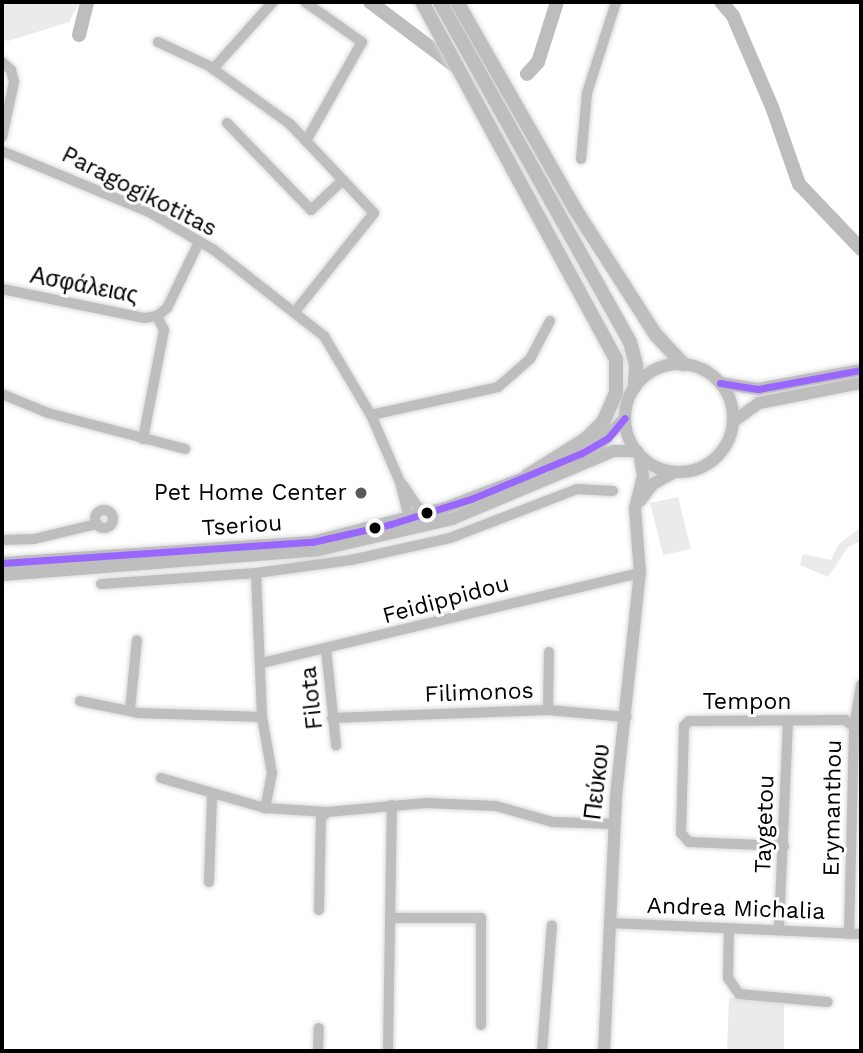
<!DOCTYPE html>
<meta charset="utf-8">
<style>
body{margin:0}
#map{position:relative;width:863px;height:1053px;overflow:hidden;background:#fff;font-family:"Work Sans",sans-serif}
div>[style]{position:absolute}
[style*='--x']{left:calc(var(--x)*1px);top:calc(var(--y)*1px);width:calc(var(--w)*1px);rotate:calc(var(--a)*1deg)}
.green>*{inset:0;background:#ebebeb}
.river>*{height:14px;margin:-7px;padding:0 7px;transform-origin:7px;border-radius:7px;background:#bdbdbd}
.roads{filter:drop-shadow(0 0 2px #dbdbdb) drop-shadow(0 0 2px #dbdbdb)}
.minor>*{height:10px;margin:-5px;padding:0 5px;transform-origin:5px;border-radius:5px;background:#bebebe}
.minor>.ring{margin:-5px;padding:0;box-sizing:content-box;background:none;border:10px solid #bebebe;border-radius:50%}
.major>*{height:12px;margin:-6px;padding:0 6px;transform-origin:6px;border-radius:6px;background:#bebebe}
.major>.ring{margin:-6px;padding:0;box-sizing:content-box;background:none;border:12px solid #bebebe;border-radius:50%}
.highway>*{height:14px;margin:-7px;padding:0 7px;transform-origin:7px;border-radius:7px;background:#bebebe}
.bus-1>*{height:7px;margin:-3.5px;padding:0 3.5px;transform-origin:3.5px;border-radius:3.5px;background:#96f}
.dots>*{width:19px;height:19px;translate:-50% -50%;box-sizing:border-box;border:4px solid #fff;border-radius:50%}
span{translate:-50% -50%;white-space:nowrap;text-align:center;line-height:1.15;-webkit-text-stroke:6px #fff;paint-order:stroke}
.street-label{font-size:23px;color:#000}
.poi-label{font-size:23px;color:#000}
.right{translate:-100% -50%;text-align:right}
.frame{position:absolute;inset:0;border:4px solid #000;pointer-events:none}
</style>
<div id="map">
<div class="green">
<div style="clip-path:polygon(2px 2px,80px 2px,69px 22px,8px 41px,2px 39px)"></div>
<div style="clip-path:polygon(678px 497px,691px 549px,663px 555px,650px 503px)"></div>
<div style="clip-path:polygon(861px 527px,861px 541px,848px 547px,828px 577px,800px 565px,803px 554px,831px 560px,838px 545px)"></div>
<div style="clip-path:polygon(745px 996px,784px 1004px,784px 1051px,727px 1051px,729px 998px)"></div>
</div>
<div class="river">
<div style="--x:370;--y:2;--w:105;--a:36.9"></div>
<div style="--x:721;--y:2;--w:18;--a:49"></div>
<div style="--x:733;--y:16;--w:99;--a:66.8"></div>
<div style="--x:772;--y:107;--w:82;--a:70.7"></div>
<div style="--x:799;--y:184;--w:90;--a:46.4"></div>
<div style="--x:79;--y:35;--w:34;--a:-76"></div>
<div style="--x:527;--y:74;--w:16;--a:-47"></div>
<div style="--x:538;--y:62;--w:63;--a:-72.4"></div>
</div>
<div class="roads">
<div class="minor">
<div style="--x:305;--y:2;--w:70;--a:35.1"></div>
<div style="--x:362;--y:42;--w:114;--a:119.5"></div>
<div style="--x:158;--y:42;--w:56;--a:25.2"></div>
<div style="--x:209;--y:66;--w:100;--a:35.6"></div>
<div style="--x:290;--y:124;--w:122;--a:46.7"></div>
<div style="--x:374;--y:213;--w:128;--a:128.7"></div>
<div style="--x:2;--y:62;--w:12;--a:42"></div>
<div style="--x:11;--y:70;--w:12;--a:76"></div>
<div style="--x:14;--y:82;--w:56;--a:102.3"></div>
<div style="--x:213;--y:69;--w:90;--a:-48.2"></div>
<div style="--x:227;--y:123;--w:121;--a:46"></div>
<div style="--x:311;--y:210;--w:44;--a:-43.2"></div>
<div style="--x:2;--y:151;--w:159;--a:22.5"></div>
<div style="--x:149;--y:212;--w:75;--a:30.3"></div>
<div style="--x:214;--y:250;--w:140;--a:38"></div>
<div style="--x:324;--y:336;--w:92;--a:59.3"></div>
<div style="--x:371;--y:415;--w:73;--a:66.6"></div>
<div style="--x:400;--y:482;--w:38;--a:76"></div>
<div style="--x:581;--y:159;--w:66;--a:-84.8"></div>
<div style="--x:587;--y:93;--w:96;--a:-72.3"></div>
<div style="--x:2;--y:289;--w:146;--a:11.5"></div>
<div style="--x:145;--y:318;--w:12;--a:-9"></div>
<div style="--x:157;--y:316;--w:13;--a:-39"></div>
<div style="--x:167;--y:308;--w:73;--a:-64.1"></div>
<div style="--x:2;--y:394;--w:50;--a:22.4"></div>
<div style="--x:48;--y:413;--w:142;--a:14.7"></div>
<div style="--x:371;--y:415;--w:130;--a:-12.4"></div>
<div style="--x:498;--y:387;--w:43;--a:-41.2"></div>
<div style="--x:530;--y:359;--w:43;--a:-62.2"></div>
<div style="--x:143;--y:439;--w:111;--a:-79.1"></div>
<div style="--x:164;--y:330;--w:16;--a:-117"></div>
<div style="--x:403;--y:485;--w:25;--a:56"></div>
<div style="--x:417;--y:506;--w:13;--a:32"></div>
<div class="ring" style="left:95px;top:510px;width:8px;height:8px"></div>
<div style="--x:2;--y:540;--w:32;--a:-2"></div>
<div style="--x:34;--y:539;--w:65;--a:-13.4"></div>
<div style="--x:256;--y:573;--w:144;--a:87.6"></div>
<div style="--x:262;--y:717;--w:57;--a:79.9"></div>
<div style="--x:272;--y:773;--w:36;--a:101"></div>
<div style="--x:101;--y:584;--w:155;--a:-4.1"></div>
<div style="--x:256;--y:573;--w:96;--a:-7.8"></div>
<div style="--x:351;--y:560;--w:101;--a:-12.5"></div>
<div style="--x:450;--y:538;--w:136;--a:-21.1"></div>
<div style="--x:577;--y:489;--w:36;--a:3"></div>
<div style="--x:326;--y:648;--w:98;--a:84.1"></div>
<div style="--x:262;--y:663;--w:389;--a:-13.4"></div>
<div style="--x:80;--y:701;--w:59;--a:11.7"></div>
<div style="--x:138;--y:713;--w:124;--a:1.8"></div>
<div style="--x:130;--y:709;--w:69;--a:-84.2"></div>
<div style="--x:548;--y:710;--w:58;--a:-89"></div>
<div style="--x:332;--y:718;--w:216;--a:-2.1"></div>
<div style="--x:548;--y:710;--w:79;--a:5.1"></div>
<div style="--x:161;--y:778;--w:108;--a:16.1"></div>
<div style="--x:265;--y:808;--w:62;--a:3.7"></div>
<div style="--x:327;--y:812;--w:99;--a:-5.2"></div>
<div style="--x:426;--y:803;--w:70;--a:2.5"></div>
<div style="--x:496;--y:806;--w:59;--a:15.7"></div>
<div style="--x:553;--y:822;--w:61;--a:1.9"></div>
<div style="--x:784;--y:846;--w:95;--a:-177.6"></div>
<div style="--x:689;--y:842;--w:12;--a:-132"></div>
<div style="--x:681;--y:833;--w:107;--a:-88.4"></div>
<div style="--x:684;--y:726;--w:7;--a:-45"></div>
<div style="--x:689;--y:721;--w:156;--a:-0.4"></div>
<div style="--x:845;--y:720;--w:11;--a:38"></div>
<div style="--x:209;--y:882;--w:88;--a:-88"></div>
<div style="--x:319;--y:910;--w:92;--a:-88.8"></div>
<div style="--x:321;--y:818;--w:8;--a:-45"></div>
<div style="--x:392;--y:918;--w:89;--a:0"></div>
<div style="--x:481;--y:918;--w:107;--a:90"></div>
<div style="--x:609;--y:923;--w:252;--a:2.5"></div>
<div style="--x:779;--y:927;--w:205;--a:-87.5"></div>
<div style="--x:729;--y:929;--w:49;--a:91.2"></div>
<div style="--x:728;--y:978;--w:19;--a:55"></div>
<div style="--x:739;--y:994;--w:89;--a:5.1"></div>
<div style="--x:849;--y:934;--w:207;--a:-88.6"></div>
<div style="--x:854;--y:727;--w:43;--a:-80.5"></div>
<div style="--x:318;--y:1051;--w:23;--a:-88"></div>
<div style="--x:388;--y:1051;--w:246;--a:-89.1"></div>
<div style="--x:542;--y:1051;--w:126;--a:-85.5"></div>
</div>
<div class="major">
<div class="ring" style="left:625px;top:364px;width:96px;height:96px"></div>
<div style="--x:720;--y:383;--w:38;--a:9"></div>
<div style="--x:758;--y:389;--w:105;--a:-10.5"></div>
<div style="--x:734;--y:421;--w:31;--a:-36"></div>
<div style="--x:759;--y:403;--w:104;--a:-11.1"></div>
<div style="--x:552;--y:466;--w:54;--a:-25.1"></div>
<div style="--x:601;--y:443;--w:35;--a:-46"></div>
<div style="--x:640;--y:501;--w:21;--a:-53"></div>
<div style="--x:653;--y:484;--w:23;--a:-29"></div>
<div style="--x:2;--y:563;--w:311;--a:-3.9"></div>
<div style="--x:312;--y:542;--w:137;--a:-14.3"></div>
<div style="--x:445;--y:508;--w:97;--a:-21"></div>
<div style="--x:2;--y:575;--w:317;--a:-4.5"></div>
<div style="--x:318;--y:550;--w:138;--a:-13"></div>
<div style="--x:452;--y:519;--w:176;--a:-22.8"></div>
<div style="--x:614;--y:451;--w:23;--a:0"></div>
<div style="--x:604;--y:1051;--w:255;--a:-87.3"></div>
<div style="--x:616;--y:796;--w:224;--a:-83.9"></div>
<div style="--x:640;--y:573;--w:65;--a:-94.4"></div>
<div style="--x:635;--y:508;--w:33;--a:-76"></div>
<div style="--x:643;--y:476;--w:20;--a:-99"></div>
</div>
<div class="highway">
<div style="--x:422;--y:2;--w:407;--a:61.5"></div>
<div style="--x:616;--y:360;--w:33;--a:90"></div>
<div style="--x:616;--y:393;--w:32;--a:114"></div>
<div style="--x:603;--y:422;--w:24;--a:135"></div>
<div style="--x:586;--y:439;--w:70;--a:147.9"></div>
<div style="--x:440;--y:2;--w:389;--a:60.8"></div>
<div style="--x:630;--y:342;--w:24;--a:75"></div>
<div style="--x:636;--y:365;--w:21;--a:93"></div>
<div style="--x:457;--y:2;--w:238;--a:60.3"></div>
<div style="--x:575;--y:209;--w:150;--a:57.3"></div>
<div style="--x:656;--y:335;--w:40;--a:47"></div>
</div>
</div>
<div class="bus-1">
<div style="--x:720;--y:383;--w:38;--a:9"></div>
<div style="--x:758;--y:389;--w:105;--a:-10.5"></div>
<div style="--x:2;--y:563;--w:311;--a:-3.9"></div>
<div style="--x:312;--y:542;--w:81;--a:-12.8"></div>
<div style="--x:391;--y:524;--w:84;--a:-17.4"></div>
<div style="--x:471;--y:499;--w:120;--a:-22.5"></div>
<div style="--x:582;--y:453;--w:30;--a:-30"></div>
<div style="--x:608;--y:438;--w:26;--a:-50"></div>
</div>
<div class="dots">
<div style="left:361px;top:493px;background:#595959"></div>
<div style="left:427px;top:513px;background:#000"></div>
<div style="left:375px;top:528px;background:#000"></div>
</div>
<div class="street-label">
<span style="left:139px;top:192px;rotate:27deg">Paragogikotitas</span>
<span style="left:84px;top:286px;rotate:11deg">Ασφάλειας</span>
<span style="left:242px;top:526px;rotate:-4deg">Tseriou</span>
<span style="left:446px;top:600px;rotate:-15deg">Feidippidou</span>
<span style="left:479px;top:693px;rotate:-2deg">Filimonos</span>
<span style="left:312px;top:698px;rotate:-96deg">Filota</span>
<span style="left:747px;top:702px">Tempon</span>
<span style="left:598px;top:782px;rotate:-83deg">Πεύκου</span>
<span style="left:833px;top:808px;rotate:-89deg">Erymanthou</span>
<span style="left:765px;top:824px;rotate:-88deg">Taygetou</span>
<span style="left:736px;top:909px;rotate:2deg">Andrea Michalia</span>
</div>
<div class="poi-label">
<span class="right" style="left:347px;top:493px">Pet Home Center</span>
</div>
<div class="frame"></div>
</div>
